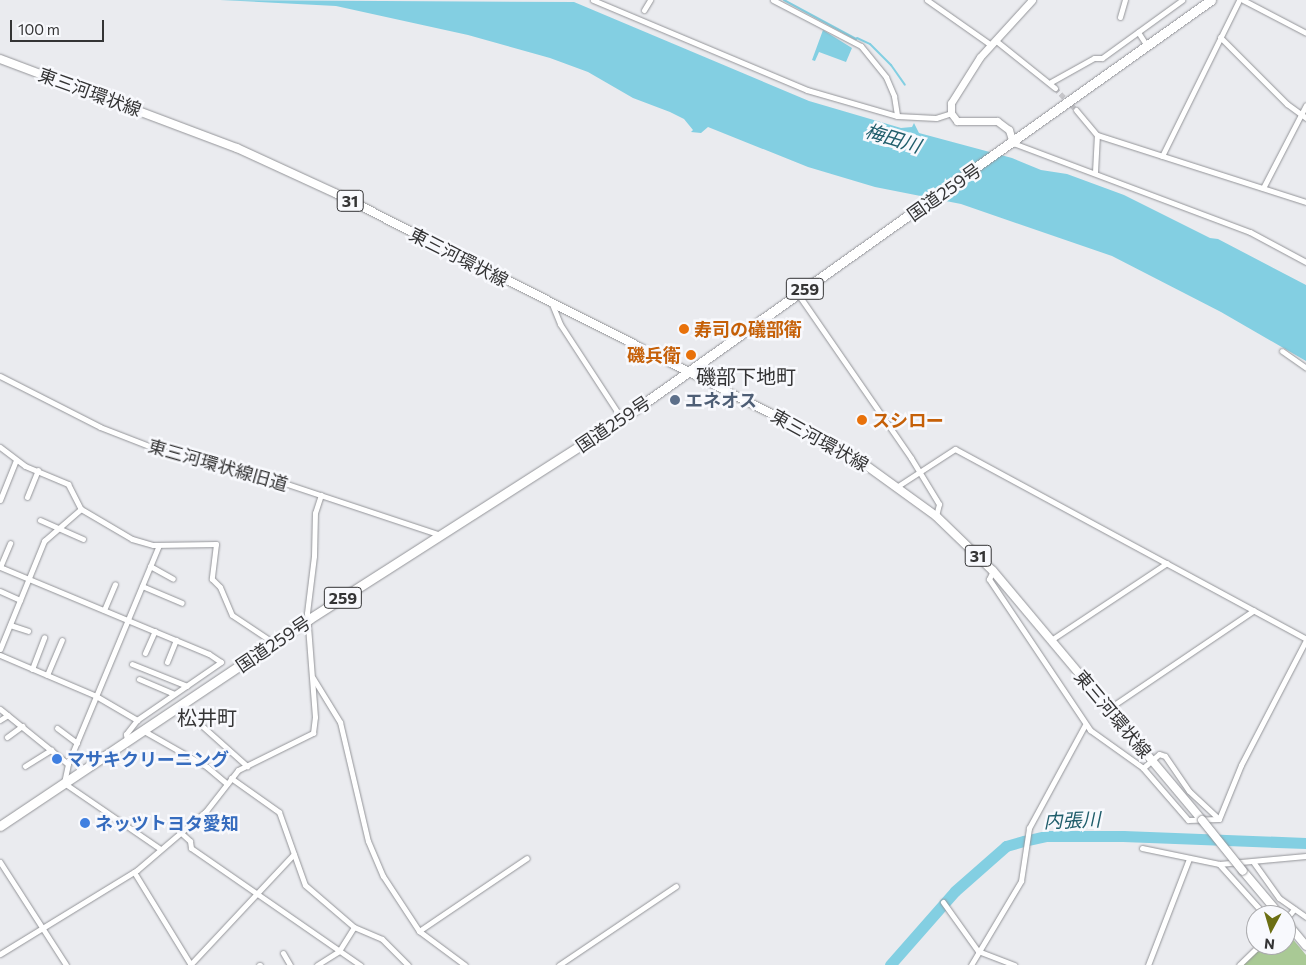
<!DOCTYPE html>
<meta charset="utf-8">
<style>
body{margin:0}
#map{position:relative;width:1306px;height:965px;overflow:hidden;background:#eaebef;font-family:Commissioner,"Noto Sans JP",sans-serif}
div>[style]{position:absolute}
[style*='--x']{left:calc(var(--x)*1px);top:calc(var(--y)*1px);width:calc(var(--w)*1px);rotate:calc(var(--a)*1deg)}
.forest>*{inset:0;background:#a9c995}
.water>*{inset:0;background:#83cfe2}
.stream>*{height:2px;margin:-1px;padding:0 1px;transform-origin:1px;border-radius:1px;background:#83cfe2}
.river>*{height:11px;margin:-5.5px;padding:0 5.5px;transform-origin:5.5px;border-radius:5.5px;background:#83cfe2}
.street-tunnel>*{height:5px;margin-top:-2.5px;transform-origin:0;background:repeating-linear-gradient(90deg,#c6c6ca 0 5px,transparent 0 7.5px)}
.roads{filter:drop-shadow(0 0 1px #939498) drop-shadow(0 0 1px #939498)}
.street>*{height:5px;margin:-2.5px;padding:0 2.5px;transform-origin:2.5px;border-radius:2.5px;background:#fff}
.secondary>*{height:7px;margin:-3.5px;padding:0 3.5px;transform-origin:3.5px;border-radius:3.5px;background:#fff}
.primary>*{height:8px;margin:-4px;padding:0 4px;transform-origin:4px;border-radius:4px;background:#fff}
.highway>*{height:9px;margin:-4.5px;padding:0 4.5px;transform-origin:4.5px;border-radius:4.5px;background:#fff}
.bridges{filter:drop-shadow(0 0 1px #939498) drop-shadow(0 0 1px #939498)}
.primary-bridge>*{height:8px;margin:-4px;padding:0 4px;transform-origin:4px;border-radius:4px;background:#fff}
.dots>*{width:14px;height:14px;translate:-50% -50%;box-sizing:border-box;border:2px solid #f8f9fd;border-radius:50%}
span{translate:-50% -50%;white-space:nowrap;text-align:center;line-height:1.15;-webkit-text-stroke:5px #f8f9fd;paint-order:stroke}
.shield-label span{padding:1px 4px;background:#f8f9fd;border:1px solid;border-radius:4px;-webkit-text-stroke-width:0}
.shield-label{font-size:16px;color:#343435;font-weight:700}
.street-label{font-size:18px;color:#343435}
.food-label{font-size:18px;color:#c56008;font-weight:700}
.left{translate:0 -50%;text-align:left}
.right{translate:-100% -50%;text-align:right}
.service-label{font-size:18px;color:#4e5e75;font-weight:700}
.shop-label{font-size:18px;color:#366cbe;font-weight:700}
.water-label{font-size:19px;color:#1f5d6b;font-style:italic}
.quarter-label{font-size:20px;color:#343435}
.north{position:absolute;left:1246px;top:905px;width:50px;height:50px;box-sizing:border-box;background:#f8f9fd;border:1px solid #aaaaad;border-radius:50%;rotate:186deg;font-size:14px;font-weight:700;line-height:20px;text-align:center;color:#343435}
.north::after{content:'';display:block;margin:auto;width:18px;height:22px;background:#6c6f13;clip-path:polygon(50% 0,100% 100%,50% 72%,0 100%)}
.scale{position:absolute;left:10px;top:20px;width:94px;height:22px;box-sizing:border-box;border:2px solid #343435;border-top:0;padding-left:6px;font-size:15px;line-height:18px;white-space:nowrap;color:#343435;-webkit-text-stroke:4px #f8f9fd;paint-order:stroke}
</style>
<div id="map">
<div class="forest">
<div style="clip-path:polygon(1286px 931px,1306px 955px,1306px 965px,1243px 965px,1263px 945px,1286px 945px)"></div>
</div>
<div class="water">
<div style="clip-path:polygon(220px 0,574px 2px,809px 101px,901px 128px,912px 127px,914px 123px,919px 133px,1012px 158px,1041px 170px,1067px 174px,1124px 195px,1210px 238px,1218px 239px,1306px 285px,1306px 361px,1221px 312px,1112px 256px,961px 204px,875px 187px,808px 167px,708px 127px,701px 133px,691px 132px,693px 130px,684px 119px,670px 112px,633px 98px,588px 72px,550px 58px,468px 35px,336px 6px)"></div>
<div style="clip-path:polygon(823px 30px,852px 48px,846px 62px,819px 52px,815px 61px,812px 60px)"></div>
</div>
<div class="stream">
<div style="--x:784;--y:0;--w:82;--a:28.4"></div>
<div style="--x:857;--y:38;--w:14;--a:25"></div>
<div style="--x:870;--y:44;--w:30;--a:45"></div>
<div style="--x:891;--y:65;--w:24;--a:55"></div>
</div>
<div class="river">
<div style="--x:890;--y:965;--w:98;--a:-48.7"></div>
<div style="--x:955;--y:891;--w:68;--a:-41.4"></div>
<div style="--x:1006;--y:846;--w:19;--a:-16"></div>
<div style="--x:1024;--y:841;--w:22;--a:-13"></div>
<div style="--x:1045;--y:836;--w:78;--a:0"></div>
<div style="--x:1123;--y:836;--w:183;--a:2.2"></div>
</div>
<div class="street-tunnel">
<div style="--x:1055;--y:88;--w:30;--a:46"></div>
</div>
<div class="roads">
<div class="street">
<div style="--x:593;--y:0;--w:232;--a:22.8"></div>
<div style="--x:807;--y:90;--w:94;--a:16.1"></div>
<div style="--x:897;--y:116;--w:39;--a:3"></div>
<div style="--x:936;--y:118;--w:16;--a:-18"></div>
<div style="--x:773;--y:0;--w:99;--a:27.6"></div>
<div style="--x:861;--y:46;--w:40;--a:51"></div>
<div style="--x:886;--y:77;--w:21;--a:67"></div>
<div style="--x:894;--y:96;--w:20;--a:81"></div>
<div style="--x:927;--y:0;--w:78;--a:35.1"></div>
<div style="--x:1243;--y:0;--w:71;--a:27.6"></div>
<div style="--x:644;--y:10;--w:12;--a:-59"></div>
<div style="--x:1120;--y:17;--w:18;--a:-74"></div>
<div style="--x:1138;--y:32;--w:17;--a:57"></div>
<div style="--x:1220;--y:37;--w:95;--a:45"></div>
<div style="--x:1287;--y:104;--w:24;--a:36"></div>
<div style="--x:995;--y:40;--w:77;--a:38.7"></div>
<div style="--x:1051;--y:82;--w:49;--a:-29.2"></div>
<div style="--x:1094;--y:58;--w:8;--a:0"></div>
<div style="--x:1102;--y:58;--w:99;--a:-35.9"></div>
<div style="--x:1076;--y:110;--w:33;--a:50"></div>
<div style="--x:1097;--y:135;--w:219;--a:17.8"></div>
<div style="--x:1013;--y:143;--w:253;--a:20.6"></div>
<div style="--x:1250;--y:232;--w:64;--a:28.2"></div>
<div style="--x:1162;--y:156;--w:174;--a:-63.7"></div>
<div style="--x:1095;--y:172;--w:37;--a:-87"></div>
<div style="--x:1263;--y:188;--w:93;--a:-62.6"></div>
<div style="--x:798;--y:294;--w:199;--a:55.4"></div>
<div style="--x:911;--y:458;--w:54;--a:58.7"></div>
<div style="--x:939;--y:504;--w:12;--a:104"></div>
<div style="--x:552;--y:304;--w:22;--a:68"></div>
<div style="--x:560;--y:324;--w:113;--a:56.9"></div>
<div style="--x:1282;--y:351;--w:29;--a:35"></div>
<div style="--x:0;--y:376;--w:112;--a:27"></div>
<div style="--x:100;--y:427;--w:66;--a:21.2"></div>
<div style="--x:162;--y:451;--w:79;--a:12.4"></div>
<div style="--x:239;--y:468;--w:212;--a:18.4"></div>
<div style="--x:0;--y:447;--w:31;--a:37"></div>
<div style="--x:25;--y:466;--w:47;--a:22.7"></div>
<div style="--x:68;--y:484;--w:28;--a:63"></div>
<div style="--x:898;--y:486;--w:68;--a:-33"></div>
<div style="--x:955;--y:449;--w:399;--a:28.4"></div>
<div style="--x:27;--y:497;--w:29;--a:-68"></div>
<div style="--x:0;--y:500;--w:43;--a:-68.2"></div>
<div style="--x:81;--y:509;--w:59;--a:30.5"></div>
<div style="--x:132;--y:539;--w:22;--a:16"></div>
<div style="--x:153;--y:545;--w:63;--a:-0.9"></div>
<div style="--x:216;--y:544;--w:35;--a:97"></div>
<div style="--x:212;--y:579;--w:11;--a:45"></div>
<div style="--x:220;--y:587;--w:30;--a:67"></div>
<div style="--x:232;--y:615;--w:50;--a:33.7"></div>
<div style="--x:40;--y:520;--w:47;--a:23.8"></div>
<div style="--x:159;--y:545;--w:237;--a:112.6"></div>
<div style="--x:68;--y:764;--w:19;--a:102"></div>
<div style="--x:64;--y:783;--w:115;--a:34.4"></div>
<div style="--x:150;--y:566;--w:26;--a:29"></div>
<div style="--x:0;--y:567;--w:226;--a:22.6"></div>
<div style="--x:209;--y:654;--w:14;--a:34"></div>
<div style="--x:221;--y:662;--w:102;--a:145.4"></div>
<div style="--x:0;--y:567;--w:26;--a:-67"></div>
<div style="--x:993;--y:571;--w:9;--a:117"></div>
<div style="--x:989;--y:579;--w:182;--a:56.2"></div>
<div style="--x:1090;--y:730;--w:65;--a:35.6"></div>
<div style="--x:1143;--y:768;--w:21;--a:-41"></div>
<div style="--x:1159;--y:754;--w:6;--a:18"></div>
<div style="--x:1165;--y:756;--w:42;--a:55.6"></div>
<div style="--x:1189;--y:791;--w:41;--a:43"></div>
<div style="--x:1219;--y:819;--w:58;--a:-67.8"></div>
<div style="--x:1241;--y:765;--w:141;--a:-62.5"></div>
<div style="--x:142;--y:586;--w:43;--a:23"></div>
<div style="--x:0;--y:591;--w:22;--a:24"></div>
<div style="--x:104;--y:610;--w:28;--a:-67"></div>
<div style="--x:10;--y:625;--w:19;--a:18"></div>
<div style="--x:1051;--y:640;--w:139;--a:-33.6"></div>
<div style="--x:0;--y:649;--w:117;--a:-67.8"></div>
<div style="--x:44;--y:541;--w:49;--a:-40.9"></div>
<div style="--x:145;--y:653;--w:24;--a:-66"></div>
<div style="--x:0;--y:655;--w:104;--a:23.1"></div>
<div style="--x:96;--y:696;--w:48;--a:30.3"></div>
<div style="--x:137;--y:720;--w:18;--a:128"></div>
<div style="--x:126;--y:734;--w:7;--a:82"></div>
<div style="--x:167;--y:662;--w:24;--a:-68"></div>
<div style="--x:132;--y:664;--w:59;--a:21.8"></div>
<div style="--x:32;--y:669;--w:34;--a:-69"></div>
<div style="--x:47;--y:675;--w:38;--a:-67"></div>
<div style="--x:313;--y:678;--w:52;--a:58.5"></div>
<div style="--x:340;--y:722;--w:122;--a:76.8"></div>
<div style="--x:368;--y:841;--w:38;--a:67"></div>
<div style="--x:383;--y:876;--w:66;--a:56.8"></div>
<div style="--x:419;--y:931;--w:57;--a:36.5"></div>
<div style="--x:139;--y:679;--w:38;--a:23"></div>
<div style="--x:181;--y:707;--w:89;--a:41.8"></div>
<div style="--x:0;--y:709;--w:87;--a:39"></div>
<div style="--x:1108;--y:709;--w:176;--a:-34.1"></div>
<div style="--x:0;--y:720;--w:9;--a:-32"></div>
<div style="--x:57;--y:728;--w:25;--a:37"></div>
<div style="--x:144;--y:731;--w:73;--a:29.7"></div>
<div style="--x:207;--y:767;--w:26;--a:40"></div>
<div style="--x:7;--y:737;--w:19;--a:-36"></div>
<div style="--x:25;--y:766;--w:31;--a:-32"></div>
<div style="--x:1143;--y:768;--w:69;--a:49.1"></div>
<div style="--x:1188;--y:820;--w:31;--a:-2"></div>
<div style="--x:231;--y:778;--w:59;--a:35.3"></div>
<div style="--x:279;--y:812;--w:77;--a:70.4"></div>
<div style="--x:305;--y:885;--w:65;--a:40.6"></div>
<div style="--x:354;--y:927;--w:30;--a:23"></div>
<div style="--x:382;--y:939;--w:37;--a:45"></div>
<div style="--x:179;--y:831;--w:15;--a:42"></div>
<div style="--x:190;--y:841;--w:7;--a:82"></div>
<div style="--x:191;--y:848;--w:206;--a:34.7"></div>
<div style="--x:1142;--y:848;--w:79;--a:11.7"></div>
<div style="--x:1219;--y:864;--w:69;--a:48"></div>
<div style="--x:0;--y:862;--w:122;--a:57.3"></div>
<div style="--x:1254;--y:863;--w:43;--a:54.5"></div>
<div style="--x:1279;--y:898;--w:33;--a:35"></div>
<div style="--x:1219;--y:864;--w:87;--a:-5.3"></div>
<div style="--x:134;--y:872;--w:109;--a:58.5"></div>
<div style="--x:943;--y:902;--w:60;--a:54.5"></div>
<div style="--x:978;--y:951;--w:39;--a:21"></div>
<div style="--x:1286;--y:919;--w:13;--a:-51"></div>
<div style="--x:419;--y:931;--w:130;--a:-34.1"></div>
<div style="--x:283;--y:953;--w:14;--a:60"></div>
<div style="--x:0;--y:954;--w:161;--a:-31.5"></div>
<div style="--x:137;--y:870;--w:91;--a:-40.5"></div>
<div style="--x:206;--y:811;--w:52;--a:-52"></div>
<div style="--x:238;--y:770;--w:84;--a:-26.3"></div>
<div style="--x:313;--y:733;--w:16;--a:-83"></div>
<div style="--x:315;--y:717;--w:104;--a:-94.4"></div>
<div style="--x:307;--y:613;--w:57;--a:-83"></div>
<div style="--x:314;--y:556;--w:43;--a:-88.7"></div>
<div style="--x:315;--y:513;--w:19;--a:-72"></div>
<div style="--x:190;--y:965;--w:152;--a:-46.9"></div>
<div style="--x:259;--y:965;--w:1;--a:0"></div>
<div style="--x:317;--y:965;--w:26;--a:-32"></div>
<div style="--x:339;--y:951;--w:28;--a:-58"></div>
<div style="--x:559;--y:965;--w:141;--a:-34"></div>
<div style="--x:971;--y:965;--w:98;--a:-59.2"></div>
<div style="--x:1021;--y:881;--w:54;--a:-81.4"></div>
<div style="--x:1029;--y:828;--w:117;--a:-61.5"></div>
<div style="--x:1148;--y:965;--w:114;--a:-68.9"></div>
<div style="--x:1239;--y:965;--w:29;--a:-44"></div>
</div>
<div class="secondary">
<div style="--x:1013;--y:143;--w:14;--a:-107"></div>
<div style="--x:1009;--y:130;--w:15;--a:-143"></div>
<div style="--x:997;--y:121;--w:40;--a:180"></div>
<div style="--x:957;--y:121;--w:10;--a:-127"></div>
<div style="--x:951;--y:113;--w:10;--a:-90"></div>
<div style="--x:951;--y:103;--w:54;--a:-57.8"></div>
<div style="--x:980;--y:57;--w:77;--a:-47.6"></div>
</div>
<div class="primary">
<div style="--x:0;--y:59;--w:253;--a:20.6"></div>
<div style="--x:237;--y:148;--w:110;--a:24.7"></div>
<div style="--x:337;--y:194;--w:574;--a:26.83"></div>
<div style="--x:849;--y:453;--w:107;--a:35.9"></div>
<div style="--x:936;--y:516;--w:79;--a:44"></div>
<div style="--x:993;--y:571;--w:325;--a:50"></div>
<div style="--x:1243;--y:871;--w:57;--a:49.9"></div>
<div style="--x:1286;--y:922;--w:31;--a:50"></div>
</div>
<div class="highway">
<div style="--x:0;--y:826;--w:372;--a:-33.8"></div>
<div style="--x:309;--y:619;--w:371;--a:-32.6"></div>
<div style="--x:622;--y:419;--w:723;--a:-35.43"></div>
</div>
</div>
<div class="bridges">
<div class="primary-bridge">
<div style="--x:1202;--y:820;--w:65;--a:51.2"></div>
</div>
</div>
<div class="dots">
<div style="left:684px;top:329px;background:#e8710a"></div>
<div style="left:691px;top:355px;background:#e8710a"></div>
<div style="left:675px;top:400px;background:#5c6f8a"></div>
<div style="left:862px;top:420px;background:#e8710a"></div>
<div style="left:57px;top:759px;background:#3f7fe0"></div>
<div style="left:85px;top:823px;background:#3f7fe0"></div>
</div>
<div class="shield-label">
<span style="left:350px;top:201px">31</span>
<span style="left:805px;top:289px">259</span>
<span style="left:978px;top:556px">31</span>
<span style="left:343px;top:598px">259</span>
</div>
<div class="street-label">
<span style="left:90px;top:92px;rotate:20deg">東三河環状線</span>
<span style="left:944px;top:192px;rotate:-35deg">国道259号</span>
<span style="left:459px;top:257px;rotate:27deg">東三河環状線</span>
<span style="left:613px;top:424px;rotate:-34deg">国道259号</span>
<span style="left:820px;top:440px;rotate:29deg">東三河環状線</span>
<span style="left:218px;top:465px;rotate:16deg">東三河環状線旧道</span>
<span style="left:273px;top:644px;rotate:-34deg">国道259号</span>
<span style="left:1113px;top:714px;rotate:50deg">東三河環状線</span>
</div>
<div class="food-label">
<span class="left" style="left:694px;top:329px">寿司の礒部衛</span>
<span class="right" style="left:681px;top:355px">磯兵衛</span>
<span class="left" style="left:872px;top:420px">スシロー</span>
</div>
<div class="service-label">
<span class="left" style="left:685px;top:400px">エネオス</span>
</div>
<div class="shop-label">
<span class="left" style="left:67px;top:759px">マサキクリーニング</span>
<span class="left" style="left:95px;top:823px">ネッツトヨタ愛知</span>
</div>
<div class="water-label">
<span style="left:893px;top:138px;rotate:17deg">梅田川</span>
<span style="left:1072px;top:820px;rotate:-2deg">内張川</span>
</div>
<div class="quarter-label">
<span style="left:746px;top:376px">磯部下地町</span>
<span style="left:207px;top:717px">松井町</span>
</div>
<div class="north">N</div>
<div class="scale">100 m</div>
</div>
